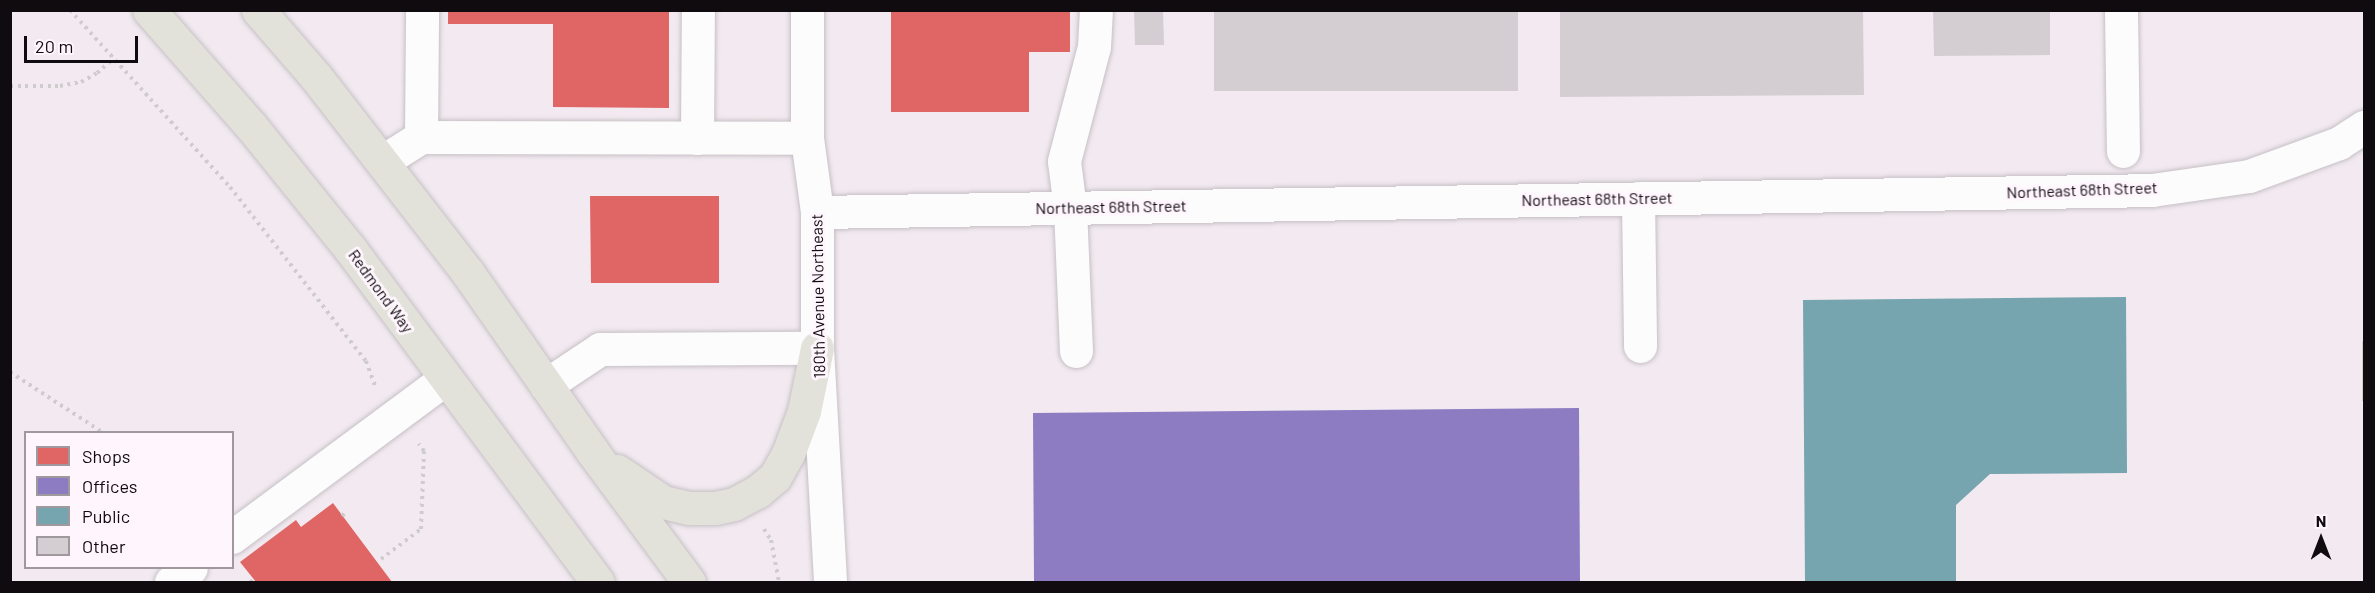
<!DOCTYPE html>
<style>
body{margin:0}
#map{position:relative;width:2375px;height:593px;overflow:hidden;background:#f2eaf0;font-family:Barlow,sans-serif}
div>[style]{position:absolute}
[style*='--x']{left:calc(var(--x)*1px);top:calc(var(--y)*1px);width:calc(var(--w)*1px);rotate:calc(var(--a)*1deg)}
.shops>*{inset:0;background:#e06666}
.offices>*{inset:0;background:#8e7cc3}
.public>*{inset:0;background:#76a5af}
.building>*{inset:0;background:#d4ced3}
.path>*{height:4px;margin-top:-2px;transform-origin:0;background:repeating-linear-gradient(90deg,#cfccce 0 3px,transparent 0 7.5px)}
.roads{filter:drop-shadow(0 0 2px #c6c0c5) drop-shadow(0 0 2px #c6c0c5)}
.minor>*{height:33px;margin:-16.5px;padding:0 16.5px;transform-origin:16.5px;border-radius:16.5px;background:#fdfcfd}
.major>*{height:33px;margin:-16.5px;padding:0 16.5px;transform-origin:16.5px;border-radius:16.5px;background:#e2e1da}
span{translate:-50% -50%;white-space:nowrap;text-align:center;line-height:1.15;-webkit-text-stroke:6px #fff6fd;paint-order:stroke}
.street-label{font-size:16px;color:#0f0b0e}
.frame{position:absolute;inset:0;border:12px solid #0f0b0e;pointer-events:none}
.legend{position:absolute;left:24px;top:431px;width:210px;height:138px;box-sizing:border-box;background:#fff6fd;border:2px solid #9f989d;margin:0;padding:8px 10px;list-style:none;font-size:18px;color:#0f0b0e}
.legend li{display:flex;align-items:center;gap:12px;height:30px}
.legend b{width:30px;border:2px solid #9f989d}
.north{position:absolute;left:2291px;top:509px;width:60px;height:60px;-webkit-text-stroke:4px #fff6fd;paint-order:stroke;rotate:0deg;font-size:16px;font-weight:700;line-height:24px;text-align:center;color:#0f0b0e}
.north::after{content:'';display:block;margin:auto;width:21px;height:27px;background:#0f0b0e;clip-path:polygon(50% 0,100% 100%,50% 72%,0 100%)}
.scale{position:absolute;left:24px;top:36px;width:114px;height:27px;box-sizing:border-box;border:3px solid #0f0b0e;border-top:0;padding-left:8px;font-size:18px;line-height:21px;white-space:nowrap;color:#0f0b0e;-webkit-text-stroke:4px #fff6fd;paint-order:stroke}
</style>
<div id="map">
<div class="shops">
<div style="clip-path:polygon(448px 10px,669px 10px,669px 108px,553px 107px,553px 24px,448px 24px)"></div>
<div style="clip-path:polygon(891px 10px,1070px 10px,1070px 52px,1029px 52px,1029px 112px,891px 112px)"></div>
<div style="clip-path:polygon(590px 196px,719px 196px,719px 283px,591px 283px)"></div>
<div style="clip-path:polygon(333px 503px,392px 582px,256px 582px,240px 562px,296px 520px,301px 527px)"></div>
</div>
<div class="offices">
<div style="clip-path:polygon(1579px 408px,1580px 582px,1034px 582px,1033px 413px)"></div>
</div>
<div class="public">
<div style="clip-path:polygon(2126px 297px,2127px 473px,1990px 474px,1956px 505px,1956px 582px,1805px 582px,1803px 300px)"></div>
</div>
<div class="building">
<div style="clip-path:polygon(1134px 10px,1163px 10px,1164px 45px,1135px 45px)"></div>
<div style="clip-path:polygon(1214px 10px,1518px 10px,1518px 91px,1214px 91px)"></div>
<div style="clip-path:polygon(1560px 10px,1863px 10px,1864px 95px,1560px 97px)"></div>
<div style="clip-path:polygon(1933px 10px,2050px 10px,2050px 55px,1934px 56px)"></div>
<div style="clip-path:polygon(2362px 341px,2364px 341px,2364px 401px,2362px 401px)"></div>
</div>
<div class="path">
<div style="--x:70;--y:10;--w:239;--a:47.9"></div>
<div style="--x:230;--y:187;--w:221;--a:52"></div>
<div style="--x:366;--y:361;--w:29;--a:70"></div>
<div style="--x:10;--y:86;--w:50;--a:0"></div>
<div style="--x:60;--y:86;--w:21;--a:-11"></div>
<div style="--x:81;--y:82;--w:18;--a:-29"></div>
<div style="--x:97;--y:73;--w:21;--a:-41"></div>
<div style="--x:10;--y:372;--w:110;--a:33.1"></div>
<div style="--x:342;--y:516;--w:6;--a:-45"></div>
<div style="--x:764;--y:529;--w:13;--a:58"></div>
<div style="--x:771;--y:540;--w:43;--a:79.2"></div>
<div style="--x:381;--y:559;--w:50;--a:-36.9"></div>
<div style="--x:421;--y:529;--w:78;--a:-87.8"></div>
<div style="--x:424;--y:451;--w:9;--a:-126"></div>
<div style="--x:250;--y:582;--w:4;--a:-27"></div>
</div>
<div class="roads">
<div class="minor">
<div style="--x:807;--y:10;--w:128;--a:90"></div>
<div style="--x:807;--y:138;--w:75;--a:82.3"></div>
<div style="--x:817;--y:212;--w:136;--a:90"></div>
<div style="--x:817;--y:348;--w:234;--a:86.8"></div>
<div style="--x:2121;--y:10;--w:141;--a:89.2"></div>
<div style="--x:421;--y:137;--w:127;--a:-89.5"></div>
<div style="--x:697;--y:138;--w:128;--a:-89.6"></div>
<div style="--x:383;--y:161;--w:45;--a:-32.3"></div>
<div style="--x:421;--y:137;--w:386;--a:0.1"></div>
<div style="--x:1638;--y:198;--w:148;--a:89.2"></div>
<div style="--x:817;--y:212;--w:1335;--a:-0.94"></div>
<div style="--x:2152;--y:190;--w:98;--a:-8.2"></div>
<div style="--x:2249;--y:176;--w:96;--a:-20.1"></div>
<div style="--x:2339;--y:143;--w:30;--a:-33"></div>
<div style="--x:1076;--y:351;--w:143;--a:-92.4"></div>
<div style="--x:1070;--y:208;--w:47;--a:-97.3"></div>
<div style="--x:1064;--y:161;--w:118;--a:-75.3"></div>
<div style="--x:1094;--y:47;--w:37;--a:-87"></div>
<div style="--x:546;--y:385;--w:65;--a:-33.7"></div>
<div style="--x:600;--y:349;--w:217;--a:-0.3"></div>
<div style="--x:232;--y:537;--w:265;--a:-36.6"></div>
<div style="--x:171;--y:582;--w:24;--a:-35"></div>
</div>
<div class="major">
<div style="--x:149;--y:10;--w:154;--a:48.7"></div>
<div style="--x:251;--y:126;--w:159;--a:51.1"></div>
<div style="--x:351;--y:250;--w:414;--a:53.4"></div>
<div style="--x:258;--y:10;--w:89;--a:49.1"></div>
<div style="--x:316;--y:77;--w:248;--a:52.2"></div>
<div style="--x:468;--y:273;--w:217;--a:55.1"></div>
<div style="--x:592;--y:451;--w:163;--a:53.5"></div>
<div style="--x:617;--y:471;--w:55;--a:34"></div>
<div style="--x:663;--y:502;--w:28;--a:13"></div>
<div style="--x:690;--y:508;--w:25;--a:0"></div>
<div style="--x:715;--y:508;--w:19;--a:-12"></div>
<div style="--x:734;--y:504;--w:26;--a:-28"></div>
<div style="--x:757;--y:492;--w:23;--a:-40"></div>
<div style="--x:775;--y:477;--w:26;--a:-61"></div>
<div style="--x:788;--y:454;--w:46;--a:-69.6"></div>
<div style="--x:804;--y:411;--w:64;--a:-78.3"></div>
</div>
</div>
<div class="street-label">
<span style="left:2082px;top:190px;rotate:-2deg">Northeast 68th Street</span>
<span style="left:1597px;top:199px;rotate:-1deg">Northeast 68th Street</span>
<span style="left:1111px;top:207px;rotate:-1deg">Northeast 68th Street</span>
<span style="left:381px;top:291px;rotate:54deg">Redmond Way</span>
<span style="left:818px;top:296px;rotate:-91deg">180th Avenue Northeast</span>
</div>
<div class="frame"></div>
<ul class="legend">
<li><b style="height:16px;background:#e06666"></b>Shops</li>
<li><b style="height:16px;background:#8e7cc3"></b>Offices</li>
<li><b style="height:16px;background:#76a5af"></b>Public</li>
<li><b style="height:16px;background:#d4ced3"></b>Other</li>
</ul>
<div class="north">N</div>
<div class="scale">20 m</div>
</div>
